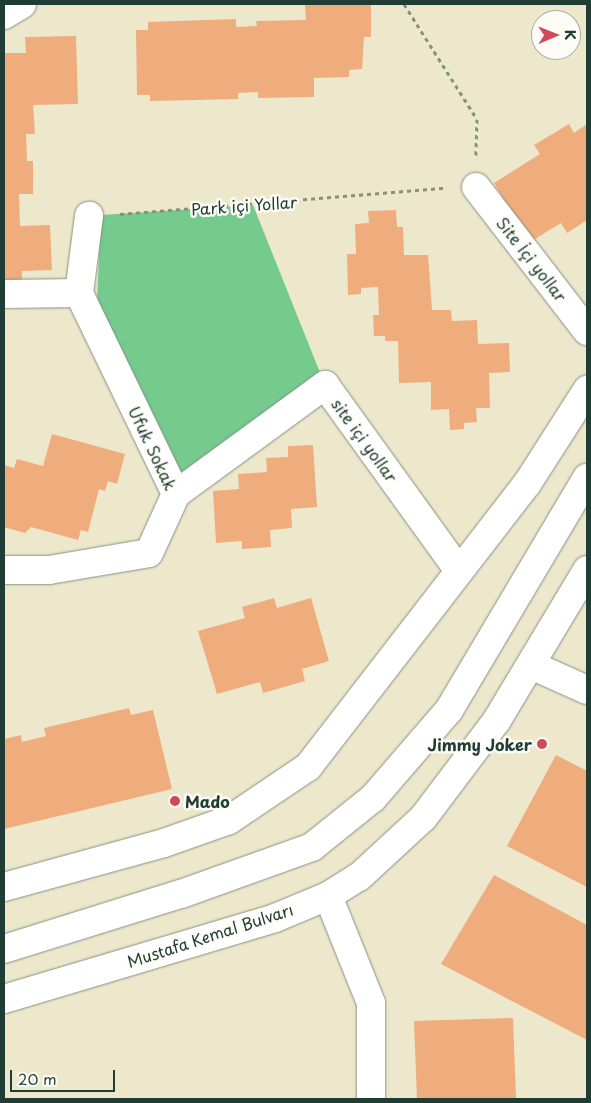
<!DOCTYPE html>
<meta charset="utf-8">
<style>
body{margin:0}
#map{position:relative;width:591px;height:1103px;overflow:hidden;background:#ede7cc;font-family:"Playpen Sans",sans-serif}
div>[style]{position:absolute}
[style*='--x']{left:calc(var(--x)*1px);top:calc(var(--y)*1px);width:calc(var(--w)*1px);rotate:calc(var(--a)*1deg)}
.green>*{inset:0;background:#75ca8e}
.building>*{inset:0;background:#efac7d}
.path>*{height:3px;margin-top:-1.5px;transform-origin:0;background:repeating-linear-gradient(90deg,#869280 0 4px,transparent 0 8px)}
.roads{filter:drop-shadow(0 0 1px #869280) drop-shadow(0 0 1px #869280)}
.street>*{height:28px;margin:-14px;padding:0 14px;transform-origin:14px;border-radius:14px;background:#fff}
.primary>*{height:28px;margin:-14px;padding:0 14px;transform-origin:14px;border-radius:14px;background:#fff}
.dots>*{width:14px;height:14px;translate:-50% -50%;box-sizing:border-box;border:2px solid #fdfcf7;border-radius:50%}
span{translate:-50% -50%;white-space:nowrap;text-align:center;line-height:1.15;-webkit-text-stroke:5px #fdfcf7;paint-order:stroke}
.street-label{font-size:16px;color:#1f3d34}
.poi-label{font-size:16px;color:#1f3d34;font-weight:700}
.right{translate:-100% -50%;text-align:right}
.left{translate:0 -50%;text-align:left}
.frame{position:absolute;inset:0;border:5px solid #1f3d34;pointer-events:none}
.north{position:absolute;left:531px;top:10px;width:50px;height:50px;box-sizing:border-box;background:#fdfcf7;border:1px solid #a4b0a9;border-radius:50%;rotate:89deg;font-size:14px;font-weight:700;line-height:20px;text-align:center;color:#1f3d34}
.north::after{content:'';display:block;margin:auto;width:18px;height:22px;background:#d1495b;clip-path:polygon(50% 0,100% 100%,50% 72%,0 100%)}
.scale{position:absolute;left:10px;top:1070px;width:105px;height:22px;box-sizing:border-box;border:2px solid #1f3d34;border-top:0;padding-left:6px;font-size:15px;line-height:18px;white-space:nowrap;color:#1f3d34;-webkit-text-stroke:4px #fdfcf7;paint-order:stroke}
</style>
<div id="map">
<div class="green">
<div style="clip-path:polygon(253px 205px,325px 385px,176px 494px,96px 321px,101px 215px)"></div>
</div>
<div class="building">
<div style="clip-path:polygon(305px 4px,371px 4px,371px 37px,364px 37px,362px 69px,349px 70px,349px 77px,314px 78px,314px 97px,258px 98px,258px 92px,238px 93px,238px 99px,150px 101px,150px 95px,137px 95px,136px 30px,148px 30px,148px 22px,236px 19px,236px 27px,257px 26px,256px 21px,306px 20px)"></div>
<div style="clip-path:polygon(76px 36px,78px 104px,33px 105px,35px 134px,26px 134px,27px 161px,33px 161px,33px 194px,19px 194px,20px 226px,50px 225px,52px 270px,22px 271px,22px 281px,4px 281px,4px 53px,26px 53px,25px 37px)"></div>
<div style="clip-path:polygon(569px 124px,574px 133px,587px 124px,587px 220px,567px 233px,561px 223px,530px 242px,494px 183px,540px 154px,534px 145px)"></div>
<div style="clip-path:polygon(396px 210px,397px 227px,403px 227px,404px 255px,428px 255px,432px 310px,451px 310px,452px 321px,477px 320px,478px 344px,509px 343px,510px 372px,489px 373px,490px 408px,476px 408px,477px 422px,464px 423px,464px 429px,450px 430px,449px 409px,431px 410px,431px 382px,399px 383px,398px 341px,385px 341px,385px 336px,374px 336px,373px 315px,379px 315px,378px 287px,361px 288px,361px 294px,348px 295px,347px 254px,356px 254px,355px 224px,369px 223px,368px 211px)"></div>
<div style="clip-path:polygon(52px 434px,125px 454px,117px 484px,108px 481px,105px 491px,99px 489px,88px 532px,81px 530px,78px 540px,31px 527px,25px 533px,4px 527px,4px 465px,14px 468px,17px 459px,43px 466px)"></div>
<div style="clip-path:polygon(313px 445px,317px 507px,291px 509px,292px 528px,270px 530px,271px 547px,242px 549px,242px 541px,216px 543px,213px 491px,239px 489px,238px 474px,267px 472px,266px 458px,288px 457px,288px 446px)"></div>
<div style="clip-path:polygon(274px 598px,277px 608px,311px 598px,329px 661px,302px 669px,305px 681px,263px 693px,260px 682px,217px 694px,198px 631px,245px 618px,242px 607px)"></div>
<div style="clip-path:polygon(129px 708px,131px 715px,153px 710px,172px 789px,4px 829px,4px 739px,21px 735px,22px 742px,46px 736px,44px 728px)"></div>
<div style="clip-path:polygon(556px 755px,587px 771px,587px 887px,507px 846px)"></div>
<div style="clip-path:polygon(494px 875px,587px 925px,587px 1040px,441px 964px)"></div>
<div style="clip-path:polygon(513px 1018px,516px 1099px,417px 1099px,414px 1021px)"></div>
</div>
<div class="path">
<div style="--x:404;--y:4;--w:136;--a:57.6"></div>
<div style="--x:477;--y:119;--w:38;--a:92"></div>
<div style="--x:120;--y:214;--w:326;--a:-4.6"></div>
</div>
<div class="roads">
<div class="street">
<div style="--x:4;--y:15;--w:21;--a:-31"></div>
<div style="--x:476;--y:187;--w:182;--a:52.4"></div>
<div style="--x:79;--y:293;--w:78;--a:-82.6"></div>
<div style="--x:4;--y:294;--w:75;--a:-0.8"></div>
<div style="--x:176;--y:494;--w:185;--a:-36.2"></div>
<div style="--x:325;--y:385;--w:229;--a:54.2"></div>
<div style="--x:4;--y:570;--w:45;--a:0"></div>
<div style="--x:49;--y:570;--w:101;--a:-9.6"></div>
<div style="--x:149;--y:553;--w:65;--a:-65.4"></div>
<div style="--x:176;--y:494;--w:223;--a:-115.8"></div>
<div style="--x:531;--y:665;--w:61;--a:24.1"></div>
<div style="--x:4;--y:887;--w:166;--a:-15.4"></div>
<div style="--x:164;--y:843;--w:69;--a:-19.5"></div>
<div style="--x:229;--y:820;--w:95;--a:-33.9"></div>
<div style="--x:308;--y:767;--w:358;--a:-52.3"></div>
<div style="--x:527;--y:484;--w:112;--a:-57.4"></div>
<div style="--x:328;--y:896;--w:115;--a:68.1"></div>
<div style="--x:371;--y:1003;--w:96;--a:90"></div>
</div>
<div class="primary">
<div style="--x:4;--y:949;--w:185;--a:-17.3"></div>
<div style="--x:181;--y:894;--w:139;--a:-19.7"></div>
<div style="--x:312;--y:847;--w:78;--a:-38.8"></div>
<div style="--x:373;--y:798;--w:116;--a:-49.2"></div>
<div style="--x:449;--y:710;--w:270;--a:-59.3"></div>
<div style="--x:4;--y:999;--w:283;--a:-16.6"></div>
<div style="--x:275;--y:918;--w:57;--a:-22.5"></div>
<div style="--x:328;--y:896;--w:36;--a:-32"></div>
<div style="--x:359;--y:877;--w:87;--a:-42.7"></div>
<div style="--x:423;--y:818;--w:123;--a:-52.9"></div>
<div style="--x:497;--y:720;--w:175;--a:-59"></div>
</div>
</div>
<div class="dots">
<div style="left:542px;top:744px;background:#d1495b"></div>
<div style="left:175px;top:801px;background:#d1495b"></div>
</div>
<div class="street-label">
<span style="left:244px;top:205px;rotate:-4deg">Park içi Yollar</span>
<span style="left:532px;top:259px;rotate:52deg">Site İçi yollar</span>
<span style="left:365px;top:440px;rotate:54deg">site içi yollar</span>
<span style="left:153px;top:448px;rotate:65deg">Ufuk Sokak</span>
<span style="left:210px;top:935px;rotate:-18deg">Mustafa Kemal Bulvarı</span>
</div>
<div class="poi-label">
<span class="right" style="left:532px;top:744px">Jimmy Joker</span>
<span class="left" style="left:185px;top:801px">Mado</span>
</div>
<div class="frame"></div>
<div class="north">K</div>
<div class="scale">20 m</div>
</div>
